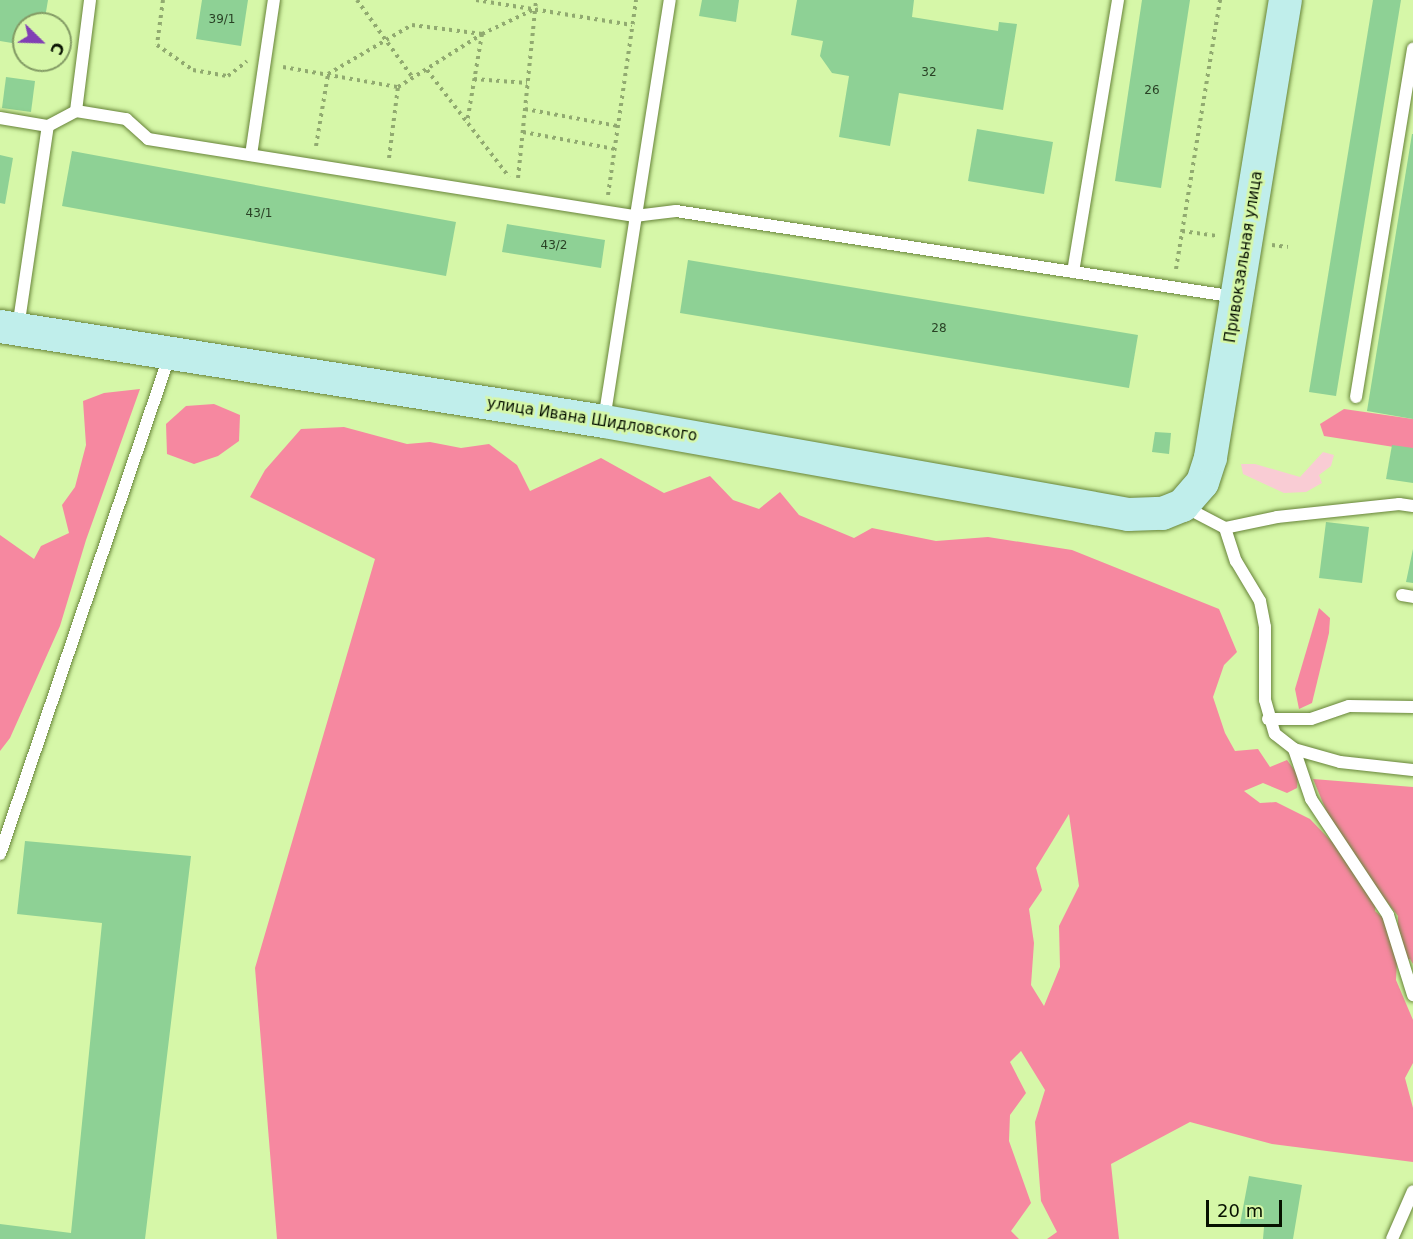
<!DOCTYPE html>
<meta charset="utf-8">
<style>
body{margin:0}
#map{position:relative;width:1413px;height:1239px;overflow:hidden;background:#d6f7a8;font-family:"DejaVu Sans",sans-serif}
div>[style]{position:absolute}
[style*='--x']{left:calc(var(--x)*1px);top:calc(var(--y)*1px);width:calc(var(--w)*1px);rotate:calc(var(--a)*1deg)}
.green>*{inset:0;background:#f9ccd4}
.forest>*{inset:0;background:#f688a0}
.building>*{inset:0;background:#8ed195}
.path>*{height:4px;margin-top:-2px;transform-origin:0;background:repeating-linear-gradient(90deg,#91aa70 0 3px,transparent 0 7.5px)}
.roads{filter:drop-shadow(0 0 2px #678439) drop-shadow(0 0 2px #678439)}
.lane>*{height:12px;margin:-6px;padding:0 6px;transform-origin:6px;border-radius:6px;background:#fff}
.secondary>*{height:33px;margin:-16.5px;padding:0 16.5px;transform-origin:16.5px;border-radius:16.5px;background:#c0eeeb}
span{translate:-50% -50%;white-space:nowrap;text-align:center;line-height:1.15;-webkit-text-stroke:5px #d6f7a8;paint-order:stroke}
.number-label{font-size:12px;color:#294125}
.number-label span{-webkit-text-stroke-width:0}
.street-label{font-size:15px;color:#071100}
.north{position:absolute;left:12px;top:12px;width:60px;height:60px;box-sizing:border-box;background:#d6f7a8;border:2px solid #839b65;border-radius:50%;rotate:113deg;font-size:16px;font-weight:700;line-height:24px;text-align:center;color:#071100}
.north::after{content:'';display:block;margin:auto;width:21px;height:27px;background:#813fb4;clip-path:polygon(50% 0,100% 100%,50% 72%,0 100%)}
.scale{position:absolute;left:1206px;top:1200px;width:76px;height:27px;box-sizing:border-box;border:3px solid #071100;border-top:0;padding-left:8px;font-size:18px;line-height:21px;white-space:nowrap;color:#071100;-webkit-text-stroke:4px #d6f7a8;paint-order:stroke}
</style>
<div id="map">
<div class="green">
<div style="clip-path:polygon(1323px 452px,1334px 455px,1331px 466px,1319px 475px,1322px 483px,1306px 492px,1284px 493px,1243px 474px,1241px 464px,1255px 464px,1300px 477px)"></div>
</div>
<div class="forest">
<div style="clip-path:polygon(140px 389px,86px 540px,60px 626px,10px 738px,0 751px,0 535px,34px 559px,41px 546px,69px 533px,62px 505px,75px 487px,86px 445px,83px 401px,104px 393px)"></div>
<div style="clip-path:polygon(214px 404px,240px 415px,239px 441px,218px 456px,194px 464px,167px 454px,166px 424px,186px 406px)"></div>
<div style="clip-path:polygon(1344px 409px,1413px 419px,1413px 450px,1324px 436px,1320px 424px)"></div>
<div style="clip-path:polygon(evenodd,344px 427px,407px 444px,430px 442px,461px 448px,489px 444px,517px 465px,530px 491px,601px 458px,664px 493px,710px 476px,733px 500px,759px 509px,780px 492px,799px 515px,854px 538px,872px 528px,936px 541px,988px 537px,1072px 550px,1219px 609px,1237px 652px,1224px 665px,1213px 697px,1225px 733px,1235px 751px,1258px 749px,1270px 767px,1287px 760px,1298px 775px,1297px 788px,1287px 793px,1263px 783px,1244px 791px,1260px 803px,1276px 802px,1310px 819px,1332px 842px,1340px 832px,1328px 815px,1313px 779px,1413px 787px,1413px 964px,1410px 959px,1397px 962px,1396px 980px,1413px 1020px,1413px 1063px,1405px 1078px,1413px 1108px,1413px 1162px,1272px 1144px,1190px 1122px,1111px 1164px,1119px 1239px,1047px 1239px,1057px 1232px,1041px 1201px,1035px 1122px,1045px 1090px,1021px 1051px,1010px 1062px,1026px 1093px,1010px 1115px,1009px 1141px,1031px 1203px,1011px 1231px,1019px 1239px,277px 1239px,255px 968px,375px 559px,250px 497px,265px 470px,301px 429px,344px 427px,1069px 814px,1079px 886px,1059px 926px,1060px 967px,1044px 1006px,1031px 985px,1034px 943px,1029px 909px,1042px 890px,1036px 868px,1069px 814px,344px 427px,1376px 896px,1383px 897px,1398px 916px,1398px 931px,1375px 911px,1376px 896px)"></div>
<div style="clip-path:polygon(1319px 608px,1330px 618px,1329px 633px,1312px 703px,1299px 709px,1295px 689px)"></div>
</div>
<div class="building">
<div style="clip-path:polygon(0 0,48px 0,44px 24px,24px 24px,24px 45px,0 41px)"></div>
<div style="clip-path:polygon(202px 0,248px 0,241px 46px,196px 39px)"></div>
<div style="clip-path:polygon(702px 0,739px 0,736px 22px,699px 16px)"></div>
<div style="clip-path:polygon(797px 0,914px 0,912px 17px,998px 31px,999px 22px,1017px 24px,1003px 110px,899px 93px,890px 146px,839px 137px,849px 76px,832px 73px,820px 56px,823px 41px,791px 35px)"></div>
<div style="clip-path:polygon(1142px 0,1190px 0,1161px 188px,1115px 181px)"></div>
<div style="clip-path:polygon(1373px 0,1401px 0,1336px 396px,1309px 392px)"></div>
<div style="clip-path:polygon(6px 77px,35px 81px,31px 112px,2px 108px)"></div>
<div style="clip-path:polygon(977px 129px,1053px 142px,1044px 194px,968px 181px)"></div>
<div style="clip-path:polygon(1412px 134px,1413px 134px,1413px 419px,1367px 411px)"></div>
<div style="clip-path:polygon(72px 151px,456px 222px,446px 276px,62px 206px)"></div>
<div style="clip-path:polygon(0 155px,13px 158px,5px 204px,0 203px)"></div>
<div style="clip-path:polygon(507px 224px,605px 240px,601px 268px,502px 252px)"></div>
<div style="clip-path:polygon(688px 260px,1138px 335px,1129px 388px,680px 313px)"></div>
<div style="clip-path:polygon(1155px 432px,1171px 433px,1169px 454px,1152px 452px)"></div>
<div style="clip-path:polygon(1392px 445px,1413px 448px,1413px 483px,1386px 479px)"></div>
<div style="clip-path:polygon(1326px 522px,1369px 527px,1362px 583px,1319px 578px)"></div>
<div style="clip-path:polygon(1413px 549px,1413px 583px,1406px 582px)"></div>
<div style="clip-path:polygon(25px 841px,191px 856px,145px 1239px,0 1239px,0 1224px,71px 1233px,102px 923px,17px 914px)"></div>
<div style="clip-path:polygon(1249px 1176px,1302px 1185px,1293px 1239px,1263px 1239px,1264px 1227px,1240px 1224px)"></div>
</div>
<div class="path">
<div style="--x:163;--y:0;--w:45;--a:97.6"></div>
<div style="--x:157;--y:45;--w:44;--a:34.8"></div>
<div style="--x:193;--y:70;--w:36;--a:10"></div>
<div style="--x:228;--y:76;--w:24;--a:-38"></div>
<div style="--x:357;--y:0;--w:96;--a:54.3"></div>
<div style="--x:476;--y:0;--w:158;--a:9.1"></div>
<div style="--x:283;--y:67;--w:117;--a:9.9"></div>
<div style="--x:398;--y:87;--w:99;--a:-32.2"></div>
<div style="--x:482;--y:34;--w:59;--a:-25.3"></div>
<div style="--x:427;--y:70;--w:135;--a:52.5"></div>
<div style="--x:474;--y:79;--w:53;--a:4.3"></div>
<div style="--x:525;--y:109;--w:95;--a:10.4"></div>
<div style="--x:523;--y:132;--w:94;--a:10.5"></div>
<div style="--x:316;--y:146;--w:73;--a:-80.5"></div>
<div style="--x:328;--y:74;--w:97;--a:-30.3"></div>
<div style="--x:412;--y:25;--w:71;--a:7.3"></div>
<div style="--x:482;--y:34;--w:90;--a:99.6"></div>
<div style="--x:389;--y:158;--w:72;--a:-82.8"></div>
<div style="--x:518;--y:178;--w:179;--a:-84.2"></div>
<div style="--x:608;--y:195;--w:197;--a:-81.8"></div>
<div style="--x:1182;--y:231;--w:35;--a:8"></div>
<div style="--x:1272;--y:245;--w:16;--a:7"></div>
<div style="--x:1176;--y:269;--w:273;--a:-80.7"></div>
</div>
<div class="roads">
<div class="lane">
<div style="--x:76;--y:111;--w:112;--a:-82.8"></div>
<div style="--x:0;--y:118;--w:49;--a:9.5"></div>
<div style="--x:48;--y:126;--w:32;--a:-28"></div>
<div style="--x:76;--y:111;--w:51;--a:9.1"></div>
<div style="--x:126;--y:119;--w:30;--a:42"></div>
<div style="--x:148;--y:139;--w:493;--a:9"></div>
<div style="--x:635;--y:216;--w:41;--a:-7"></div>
<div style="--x:676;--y:211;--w:567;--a:8.73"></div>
<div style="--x:251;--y:155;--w:157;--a:-81.6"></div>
<div style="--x:1073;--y:272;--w:276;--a:-80.6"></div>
<div style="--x:18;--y:328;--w:204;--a:-81.6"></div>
<div style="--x:1356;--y:397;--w:353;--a:-80.7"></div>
<div style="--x:604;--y:420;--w:425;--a:-81.1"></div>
<div style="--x:1183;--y:506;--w:47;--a:27.6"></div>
<div style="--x:1225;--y:528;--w:53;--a:-11.9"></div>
<div style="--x:1277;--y:517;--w:123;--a:-6.1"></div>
<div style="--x:1399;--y:504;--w:14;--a:8"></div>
<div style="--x:1225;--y:528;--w:35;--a:72"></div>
<div style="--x:1236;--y:561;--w:47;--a:59"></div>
<div style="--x:1260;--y:601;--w:26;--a:79"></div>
<div style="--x:1265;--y:627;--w:73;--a:90"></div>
<div style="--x:1265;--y:700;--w:35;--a:74"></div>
<div style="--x:1275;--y:734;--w:24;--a:38"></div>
<div style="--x:1294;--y:749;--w:48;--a:15.8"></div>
<div style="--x:1340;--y:762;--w:73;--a:6.3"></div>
<div style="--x:1402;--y:595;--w:11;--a:10"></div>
<div style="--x:1268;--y:719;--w:43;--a:0"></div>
<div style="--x:1311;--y:719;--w:40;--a:-18.9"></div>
<div style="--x:1349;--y:706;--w:64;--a:0.9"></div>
<div style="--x:1294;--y:749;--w:53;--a:71.2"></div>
<div style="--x:1311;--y:799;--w:139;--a:56.4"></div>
<div style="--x:1388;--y:915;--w:84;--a:72.6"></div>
<div style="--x:0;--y:854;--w:528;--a:-71.22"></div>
<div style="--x:1392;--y:1239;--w:52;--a:-66.4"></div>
</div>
<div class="secondary">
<div style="--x:0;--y:326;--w:611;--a:8.94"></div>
<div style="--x:604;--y:421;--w:532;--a:10.06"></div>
<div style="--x:1128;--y:514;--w:34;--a:-2"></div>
<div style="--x:1162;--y:513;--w:22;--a:-22"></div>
<div style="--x:1182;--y:505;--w:30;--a:-49"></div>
<div style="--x:1202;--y:482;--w:26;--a:-72"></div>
<div style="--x:1210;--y:457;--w:463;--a:-80.7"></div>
</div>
</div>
<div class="number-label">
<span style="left:222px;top:20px">39/1</span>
<span style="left:929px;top:73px">32</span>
<span style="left:1152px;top:91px">26</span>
<span style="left:259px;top:214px">43/1</span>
<span style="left:554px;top:246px">43/2</span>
<span style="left:939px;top:329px">28</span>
</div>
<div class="street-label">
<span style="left:1244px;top:257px;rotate:-81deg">Привокзальная улица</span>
<span style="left:592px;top:420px;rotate:9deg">улица Ивана Шидловского</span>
</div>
<div class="north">С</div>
<div class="scale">20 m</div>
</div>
